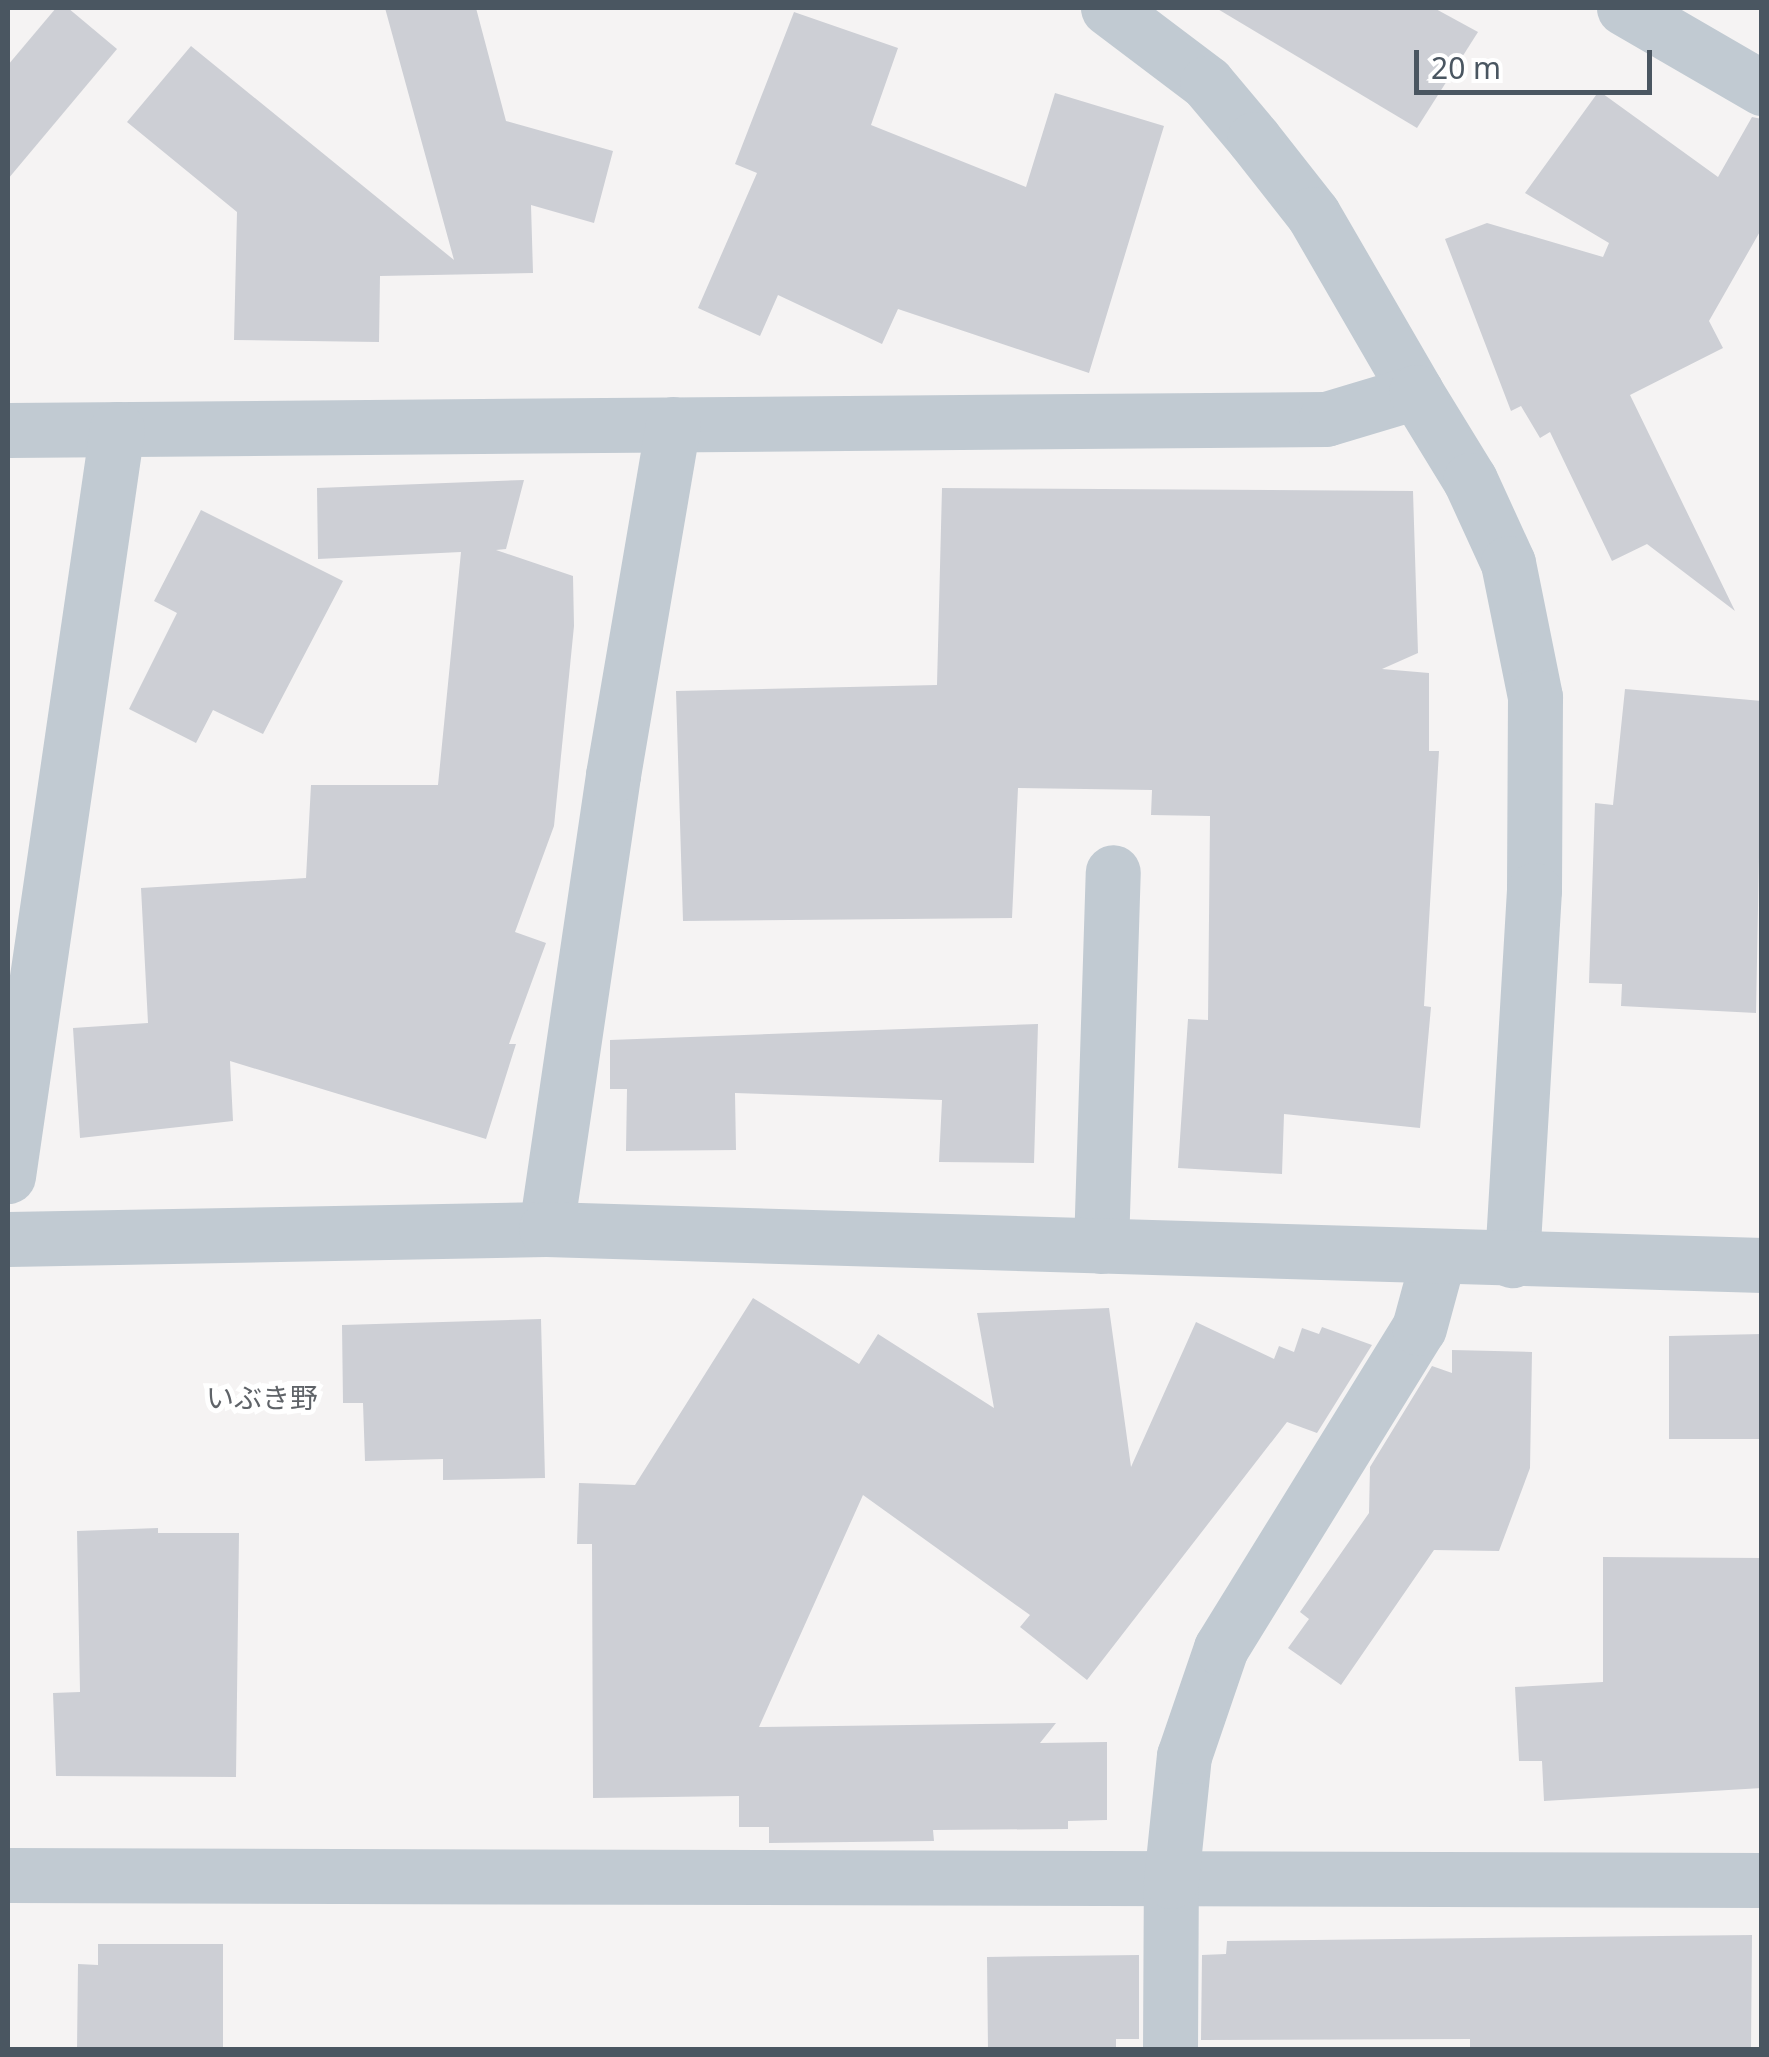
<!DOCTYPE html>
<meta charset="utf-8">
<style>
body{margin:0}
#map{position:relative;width:1769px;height:2057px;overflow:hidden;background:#f5f3f3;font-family:"Noto Sans","Noto Sans JP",sans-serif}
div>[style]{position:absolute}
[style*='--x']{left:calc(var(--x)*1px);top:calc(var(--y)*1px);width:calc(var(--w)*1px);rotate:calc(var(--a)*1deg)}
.building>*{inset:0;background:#cdcfd5}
.minor>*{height:55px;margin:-27.5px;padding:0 27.5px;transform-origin:27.5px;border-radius:27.5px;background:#c1cad2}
.tertiary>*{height:55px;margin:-27.5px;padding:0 27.5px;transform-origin:27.5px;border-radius:27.5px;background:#c1cad2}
span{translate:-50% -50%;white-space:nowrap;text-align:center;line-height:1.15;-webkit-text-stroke:10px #fff;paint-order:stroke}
.neighbourhood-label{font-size:28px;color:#5f6368}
.frame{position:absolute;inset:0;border:10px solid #4a5661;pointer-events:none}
.scale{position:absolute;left:1414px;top:50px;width:238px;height:45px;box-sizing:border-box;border:5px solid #4a5661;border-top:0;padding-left:12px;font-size:30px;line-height:35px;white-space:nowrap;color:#4a5661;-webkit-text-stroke:8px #fff;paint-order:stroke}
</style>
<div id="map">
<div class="building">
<div style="clip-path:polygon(56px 8px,68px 8px,117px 49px,8px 179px,8px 65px)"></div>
<div style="clip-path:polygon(385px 8px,476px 8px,506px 121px,613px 151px,594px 223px,531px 205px,533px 273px,380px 276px,379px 342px,234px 340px,237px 212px,127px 122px,191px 46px,454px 260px)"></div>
<div style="clip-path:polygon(1216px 8px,1434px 8px,1478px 32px,1417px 128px)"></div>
<div style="clip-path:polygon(794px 12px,898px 48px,871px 125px,1026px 187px,1055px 93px,1164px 126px,1089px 373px,898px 309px,882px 344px,778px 295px,760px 336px,698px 308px,757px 173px,735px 164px)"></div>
<div style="clip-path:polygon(1599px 91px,1718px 177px,1752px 117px,1762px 119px,1762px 228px,1709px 321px,1723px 348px,1630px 395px,1735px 611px,1647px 544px,1612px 561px,1550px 432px,1540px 438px,1521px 406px,1511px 411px,1445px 239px,1487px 223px,1603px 257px,1609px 243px,1525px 193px)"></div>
<div style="clip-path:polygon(524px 480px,506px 549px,496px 550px,573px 576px,574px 626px,554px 826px,515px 932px,546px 943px,509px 1044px,516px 1044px,486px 1139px,230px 1061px,233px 1121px,80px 1138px,73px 1028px,148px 1023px,141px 888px,306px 878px,311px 785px,438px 785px,461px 552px,318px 559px,317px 488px)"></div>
<div style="clip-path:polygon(942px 488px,1413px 491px,1418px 653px,1382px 669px,1429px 673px,1429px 751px,1439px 751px,1424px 1006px,1431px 1007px,1420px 1128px,1284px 1114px,1282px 1174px,1178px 1168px,1188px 1019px,1208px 1020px,1210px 816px,1151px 815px,1152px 790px,1018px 788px,1012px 918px,683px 921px,676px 691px,937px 685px)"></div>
<div style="clip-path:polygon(201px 510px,343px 581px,263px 734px,213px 710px,196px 743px,129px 709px,177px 613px,154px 601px)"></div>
<div style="clip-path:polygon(1625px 689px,1762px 701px,1756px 1013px,1621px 1006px,1622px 984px,1589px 983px,1595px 803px,1613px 805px)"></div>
<div style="clip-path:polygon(1038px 1024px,1034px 1163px,939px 1162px,942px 1100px,735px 1093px,736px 1150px,626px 1151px,627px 1089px,610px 1089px,610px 1040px)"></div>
<div style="clip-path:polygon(753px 1298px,859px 1364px,878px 1334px,994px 1408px,977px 1313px,1109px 1308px,1131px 1467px,1196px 1322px,1274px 1359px,1279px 1346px,1294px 1352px,1302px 1328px,1319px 1334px,1322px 1327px,1372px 1345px,1317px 1433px,1287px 1422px,1087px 1680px,1020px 1627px,1030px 1615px,863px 1495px,759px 1727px,1056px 1723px,1040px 1743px,1107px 1742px,1107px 1820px,1068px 1821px,1068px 1829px,933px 1830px,934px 1841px,769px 1843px,769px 1827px,739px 1827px,739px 1796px,593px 1798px,592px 1544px,577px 1544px,579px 1483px,635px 1485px)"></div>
<div style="clip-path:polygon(541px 1319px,545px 1478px,443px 1480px,443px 1459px,365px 1461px,363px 1403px,343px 1403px,342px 1325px)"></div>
<div style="clip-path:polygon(1762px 1334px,1762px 1439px,1669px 1439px,1669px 1336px)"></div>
<div style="clip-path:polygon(1452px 1350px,1532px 1352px,1530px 1468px,1499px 1551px,1434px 1550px,1341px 1685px,1288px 1648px,1309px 1619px,1300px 1612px,1369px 1513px,1370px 1467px,1432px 1366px,1452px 1373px)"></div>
<div style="clip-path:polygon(158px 1528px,158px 1533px,239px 1533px,236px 1777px,56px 1776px,53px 1693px,80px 1692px,77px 1531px)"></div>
<div style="clip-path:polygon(1603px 1557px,1762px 1558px,1762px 1788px,1544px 1801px,1542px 1761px,1519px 1761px,1515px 1687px,1603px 1682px)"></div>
<div style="clip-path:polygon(1752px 1935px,1751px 2050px,1470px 2050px,1470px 2039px,1201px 2040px,1202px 1955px,1226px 1954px,1227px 1941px)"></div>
<div style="clip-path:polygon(98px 1944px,223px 1944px,223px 2050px,77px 2050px,78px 1964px,98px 1965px)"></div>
<div style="clip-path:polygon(1139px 1955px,1139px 2039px,1116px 2039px,1116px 2050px,988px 2050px,987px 1957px)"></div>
</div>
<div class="minor">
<div style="--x:1108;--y:8;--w:124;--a:37.1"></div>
<div style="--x:1207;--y:83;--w:73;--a:50"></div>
<div style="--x:1254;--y:139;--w:95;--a:51.8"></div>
<div style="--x:1313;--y:214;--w:206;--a:59.9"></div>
<div style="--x:1624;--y:8;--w:160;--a:30.1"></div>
<div style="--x:8;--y:430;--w:1318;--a:-0.48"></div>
<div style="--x:1326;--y:419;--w:94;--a:-16.7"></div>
<div style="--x:1416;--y:392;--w:103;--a:58.5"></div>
<div style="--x:1470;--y:480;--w:91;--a:65.4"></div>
<div style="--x:1508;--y:563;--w:137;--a:78.6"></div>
<div style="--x:1535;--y:697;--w:193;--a:90.3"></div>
<div style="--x:1534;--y:890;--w:371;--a:93.4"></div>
<div style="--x:8;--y:1176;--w:755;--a:-81.7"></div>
<div style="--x:546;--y:1229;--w:459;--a:-81.6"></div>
<div style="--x:613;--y:775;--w:356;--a:-80.3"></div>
<div style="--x:1101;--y:1246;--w:374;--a:-88.2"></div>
<div style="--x:8;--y:1875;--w:1754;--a:0.16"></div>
<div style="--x:1170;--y:2050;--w:169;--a:-89.7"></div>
<div style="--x:1171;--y:1881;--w:126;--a:-84.1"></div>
<div style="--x:1184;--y:1756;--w:114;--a:-71.1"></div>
<div style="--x:1221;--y:1648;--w:376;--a:-58.3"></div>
<div style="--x:1419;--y:1328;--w:73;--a:-74.8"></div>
</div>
<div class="tertiary">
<div style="--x:8;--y:1239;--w:538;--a:-1.06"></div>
<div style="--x:546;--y:1229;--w:1217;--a:1.7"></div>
</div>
<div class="neighbourhood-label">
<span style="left:262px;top:1397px">いぶき野</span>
</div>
<div class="frame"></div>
<div class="scale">20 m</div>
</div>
